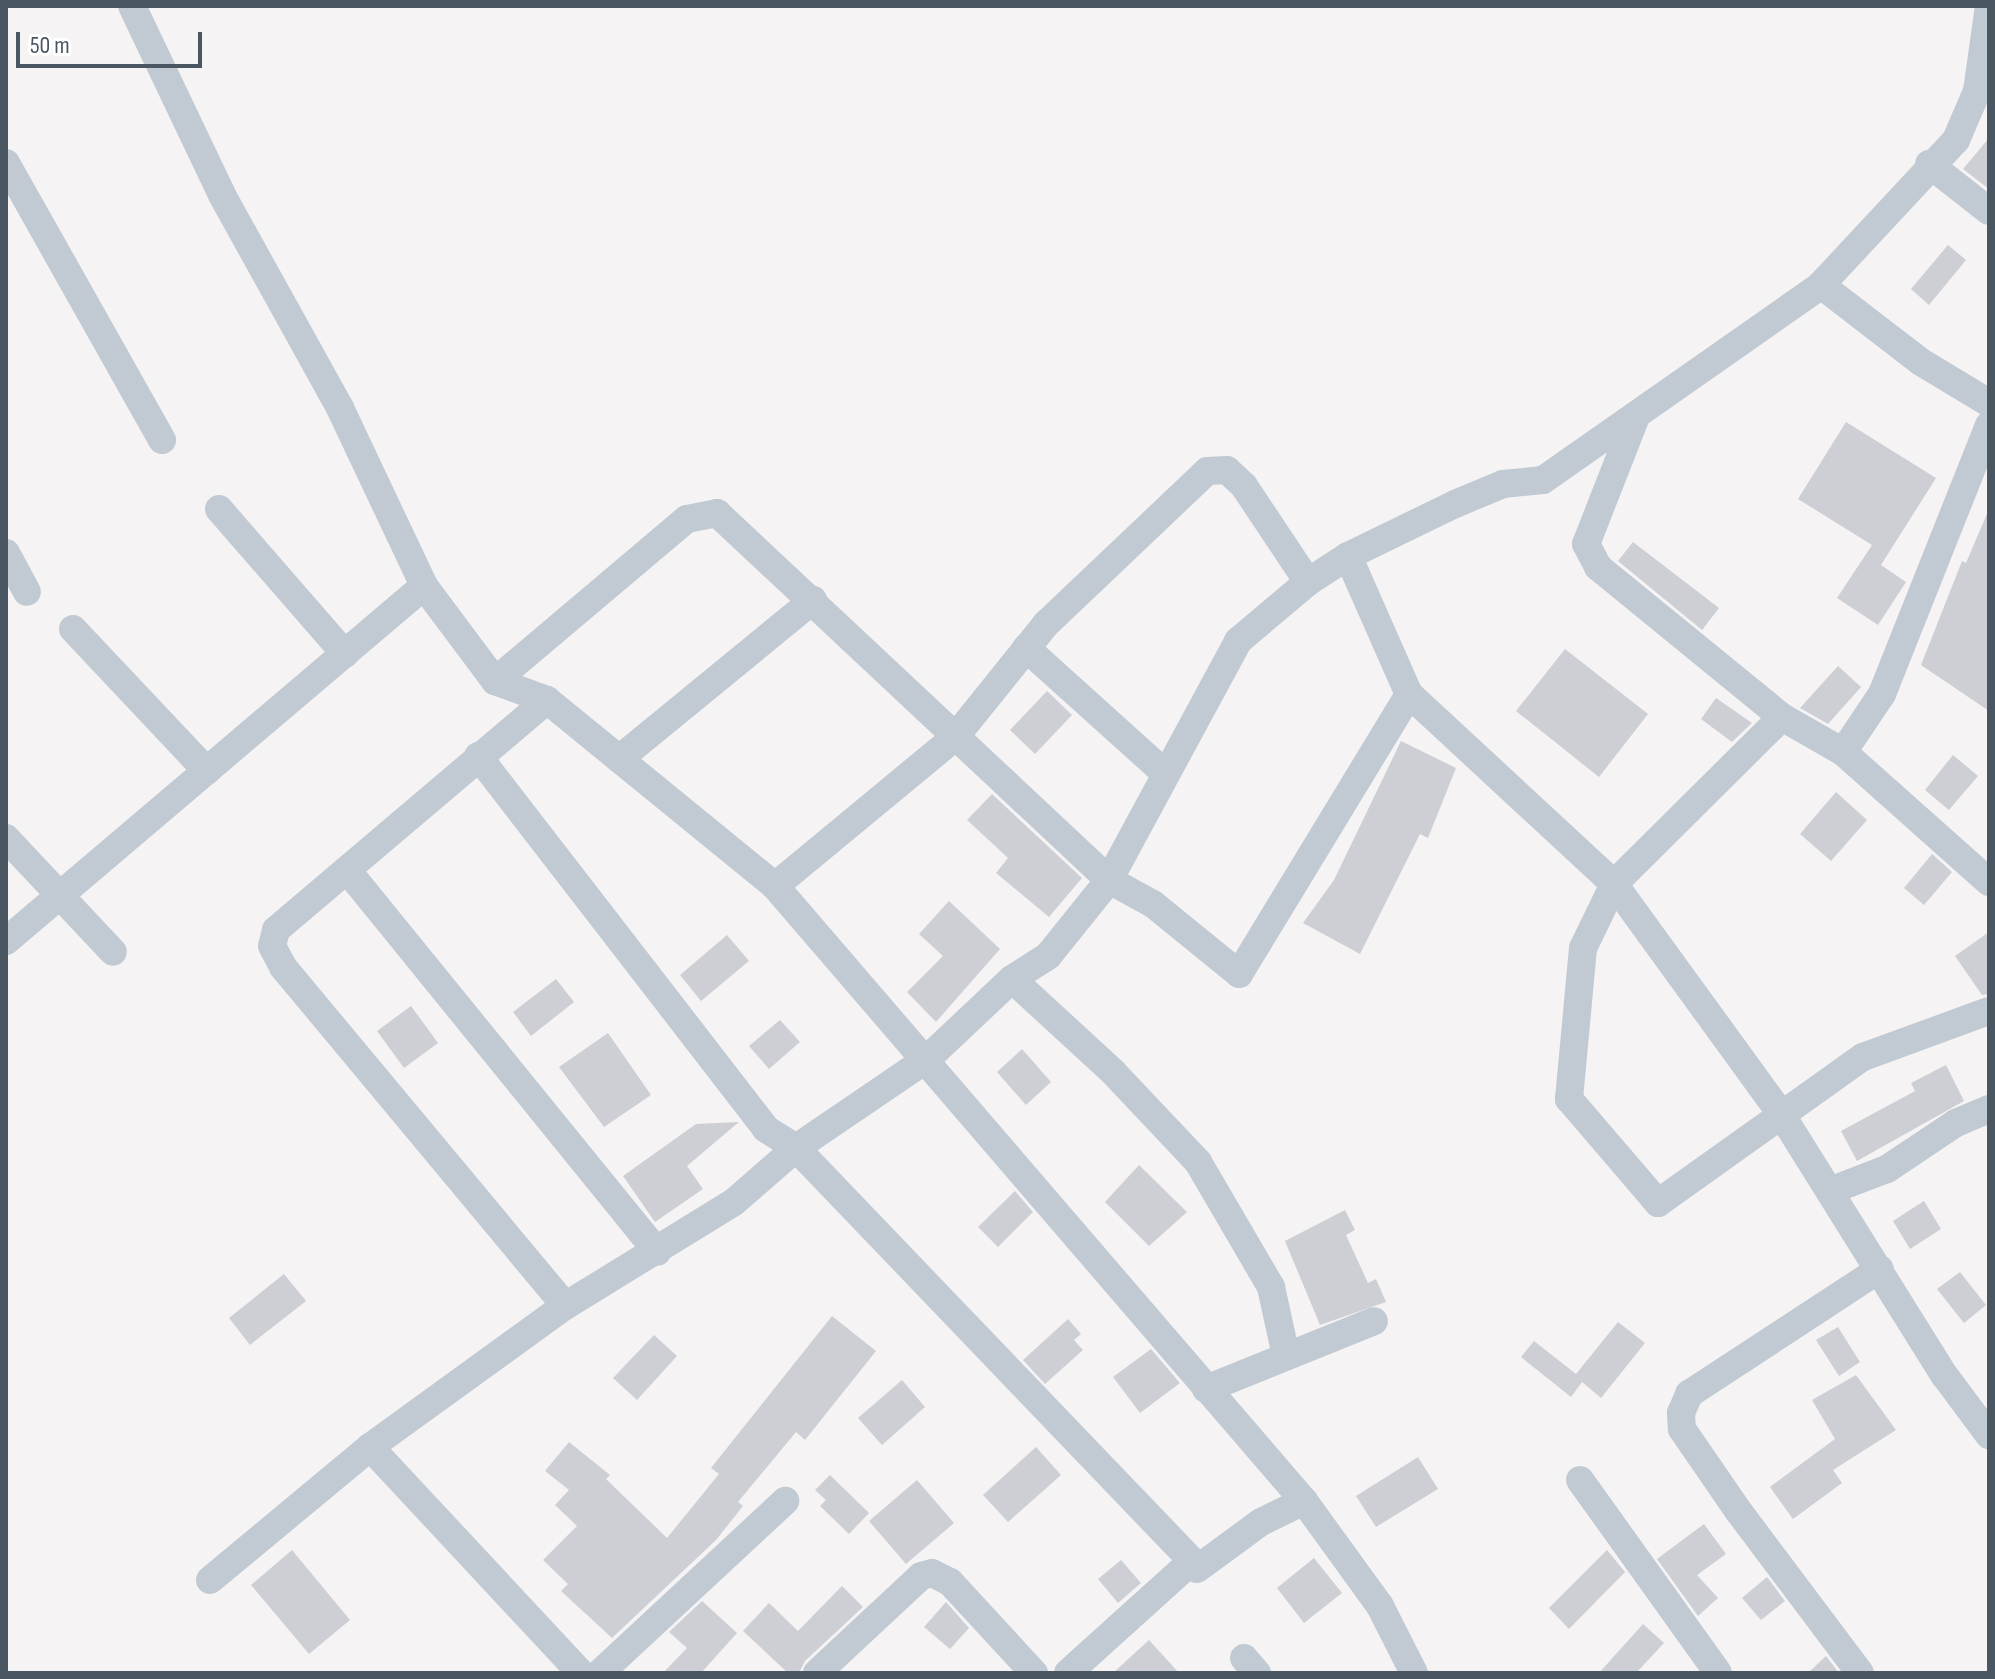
<!DOCTYPE html>
<style>
body{margin:0}
#map{position:relative;width:1995px;height:1679px;overflow:hidden;background:#f5f3f3;font-family:"Sofia Sans Condensed",sans-serif}
div>[style]{position:absolute}
[style*='--x']{left:calc(var(--x)*1px);top:calc(var(--y)*1px);width:calc(var(--w)*1px);rotate:calc(var(--a)*1deg)}
.building>*{inset:0;background:#cdcfd5}
.minor>*{height:28px;margin:-14px;padding:0 14px;transform-origin:14px;border-radius:14px;background:#c1cad2}
span{translate:-50% -50%;white-space:nowrap;text-align:center;line-height:1.15;-webkit-text-stroke:6px #fff;paint-order:stroke}
.frame{position:absolute;inset:0;border:8px solid #4a5661;pointer-events:none}
.scale{position:absolute;left:16px;top:32px;width:186px;height:36px;box-sizing:border-box;border:4px solid #4a5661;border-top:0;padding-left:10px;font-size:24px;line-height:28px;white-space:nowrap;color:#4a5661;-webkit-text-stroke:6px #fff;paint-order:stroke}
</style>
<div id="map">
<div class="building">
<div style="clip-path:polygon(1989px 138px,1989px 189px,1963px 169px)"></div>
<div style="clip-path:polygon(1948px 245px,1966px 260px,1929px 305px,1911px 289px)"></div>
<div style="clip-path:polygon(1846px 422px,1936px 478px,1881px 565px,1906px 582px,1878px 625px,1837px 598px,1872px 545px,1798px 499px)"></div>
<div style="clip-path:polygon(1989px 509px,1989px 711px,1921px 665px,1962px 561px,1966px 563px)"></div>
<div style="clip-path:polygon(1633px 542px,1719px 608px,1702px 630px,1618px 561px)"></div>
<div style="clip-path:polygon(1565px 649px,1648px 714px,1599px 777px,1516px 711px)"></div>
<div style="clip-path:polygon(1838px 666px,1861px 687px,1828px 724px,1800px 708px)"></div>
<div style="clip-path:polygon(1047px 691px,1072px 715px,1035px 754px,1010px 730px)"></div>
<div style="clip-path:polygon(1716px 698px,1752px 723px,1732px 742px,1701px 719px)"></div>
<div style="clip-path:polygon(1401px 741px,1456px 768px,1428px 838px,1420px 834px,1360px 954px,1303px 923px,1334px 880px)"></div>
<div style="clip-path:polygon(1953px 755px,1978px 776px,1949px 810px,1925px 790px)"></div>
<div style="clip-path:polygon(1836px 792px,1867px 820px,1831px 861px,1800px 834px)"></div>
<div style="clip-path:polygon(992px 794px,1082px 878px,1049px 917px,996px 873px,1008px 858px,967px 820px)"></div>
<div style="clip-path:polygon(1932px 854px,1952px 872px,1924px 905px,1904px 888px)"></div>
<div style="clip-path:polygon(949px 901px,1000px 949px,936px 1022px,907px 992px,943px 956px,919px 934px)"></div>
<div style="clip-path:polygon(1989px 932px,1989px 994px,1982px 995px,1955px 956px)"></div>
<div style="clip-path:polygon(727px 935px,749px 961px,701px 1001px,680px 975px)"></div>
<div style="clip-path:polygon(556px 979px,574px 1002px,531px 1036px,513px 1012px)"></div>
<div style="clip-path:polygon(411px 1006px,438px 1043px,404px 1068px,377px 1031px)"></div>
<div style="clip-path:polygon(780px 1020px,800px 1042px,769px 1069px,749px 1046px)"></div>
<div style="clip-path:polygon(608px 1033px,651px 1095px,604px 1127px,559px 1067px)"></div>
<div style="clip-path:polygon(1022px 1049px,1051px 1082px,1026px 1105px,997px 1072px)"></div>
<div style="clip-path:polygon(1946px 1065px,1964px 1101px,1857px 1161px,1841px 1131px,1915px 1091px,1911px 1083px)"></div>
<div style="clip-path:polygon(739px 1122px,687px 1166px,703px 1189px,655px 1222px,623px 1176px,696px 1124px)"></div>
<div style="clip-path:polygon(1139px 1165px,1187px 1212px,1149px 1246px,1105px 1202px)"></div>
<div style="clip-path:polygon(1015px 1191px,1033px 1212px,998px 1247px,978px 1227px)"></div>
<div style="clip-path:polygon(1924px 1201px,1941px 1229px,1910px 1249px,1893px 1221px)"></div>
<div style="clip-path:polygon(1345px 1210px,1355px 1230px,1346px 1235px,1368px 1283px,1376px 1279px,1386px 1302px,1320px 1325px,1285px 1241px)"></div>
<div style="clip-path:polygon(1960px 1272px,1986px 1305px,1964px 1323px,1937px 1289px)"></div>
<div style="clip-path:polygon(284px 1274px,306px 1301px,250px 1345px,229px 1318px)"></div>
<div style="clip-path:polygon(832px 1316px,876px 1351px,805px 1440px,796px 1432px,738px 1502px,743px 1506px,716px 1540px,612px 1638px,561px 1591px,568px 1584px,543px 1560px,577px 1526px,555px 1505px,569px 1490px,545px 1471px,569px 1442px,610px 1475px,606px 1479px,667px 1538px,719px 1474px,711px 1468px)"></div>
<div style="clip-path:polygon(1068px 1319px,1081px 1334px,1074px 1340px,1083px 1350px,1045px 1384px,1023px 1360px)"></div>
<div style="clip-path:polygon(1618px 1322px,1645px 1343px,1601px 1398px,1582px 1382px,1571px 1397px,1521px 1357px,1534px 1341px,1576px 1374px)"></div>
<div style="clip-path:polygon(1838px 1327px,1860px 1362px,1839px 1376px,1816px 1340px)"></div>
<div style="clip-path:polygon(654px 1335px,677px 1356px,637px 1400px,613px 1378px)"></div>
<div style="clip-path:polygon(1151px 1349px,1180px 1383px,1140px 1413px,1113px 1377px)"></div>
<div style="clip-path:polygon(1856px 1375px,1896px 1430px,1833px 1470px,1842px 1483px,1793px 1519px,1770px 1487px,1835px 1439px,1812px 1400px)"></div>
<div style="clip-path:polygon(902px 1380px,925px 1407px,882px 1445px,858px 1418px)"></div>
<div style="clip-path:polygon(1036px 1447px,1061px 1475px,1008px 1522px,983px 1495px)"></div>
<div style="clip-path:polygon(1418px 1457px,1438px 1489px,1376px 1527px,1356px 1496px)"></div>
<div style="clip-path:polygon(830px 1475px,869px 1513px,849px 1534px,820px 1506px,826px 1500px,815px 1490px)"></div>
<div style="clip-path:polygon(917px 1480px,954px 1523px,906px 1564px,869px 1521px)"></div>
<div style="clip-path:polygon(1704px 1524px,1726px 1554px,1697px 1575px,1718px 1598px,1698px 1616px,1657px 1559px)"></div>
<div style="clip-path:polygon(292px 1550px,350px 1620px,309px 1654px,251px 1585px)"></div>
<div style="clip-path:polygon(1607px 1550px,1625px 1572px,1569px 1629px,1549px 1608px)"></div>
<div style="clip-path:polygon(1314px 1558px,1342px 1593px,1304px 1623px,1277px 1588px)"></div>
<div style="clip-path:polygon(1121px 1560px,1141px 1583px,1118px 1603px,1098px 1579px)"></div>
<div style="clip-path:polygon(1767px 1577px,1785px 1601px,1761px 1620px,1742px 1598px)"></div>
<div style="clip-path:polygon(842px 1586px,863px 1607px,805px 1661px,799px 1673px,788px 1673px,743px 1631px,769px 1603px,798px 1631px)"></div>
<div style="clip-path:polygon(702px 1601px,737px 1633px,701px 1673px,663px 1673px,687px 1648px,669px 1632px)"></div>
<div style="clip-path:polygon(946px 1602px,969px 1628px,950px 1649px,924px 1627px)"></div>
<div style="clip-path:polygon(1643px 1624px,1664px 1643px,1636px 1673px,1599px 1673px)"></div>
<div style="clip-path:polygon(1149px 1640px,1179px 1673px,1113px 1673px)"></div>
<div style="clip-path:polygon(1826px 1656px,1839px 1673px,1808px 1673px)"></div>
</div>
<div class="minor">
<div style="--x:132;--y:6;--w:209;--a:64.5"></div>
<div style="--x:222;--y:195;--w:244;--a:61"></div>
<div style="--x:340;--y:408;--w:197;--a:64.7"></div>
<div style="--x:424;--y:586;--w:119;--a:53.2"></div>
<div style="--x:495;--y:681;--w:55;--a:20.1"></div>
<div style="--x:547;--y:700;--w:294;--a:39.2"></div>
<div style="--x:775;--y:886;--w:811;--a:49.3"></div>
<div style="--x:1304;--y:1501;--w:130;--a:54.1"></div>
<div style="--x:1380;--y:1606;--w:75;--a:63.1"></div>
<div style="--x:1989;--y:6;--w:86;--a:98"></div>
<div style="--x:1977;--y:91;--w:53;--a:113.2"></div>
<div style="--x:1956;--y:140;--w:198;--a:133"></div>
<div style="--x:1821;--y:285;--w:126;--a:37.6"></div>
<div style="--x:1921;--y:362;--w:79;--a:31.1"></div>
<div style="--x:6;--y:163;--w:318;--a:60.6"></div>
<div style="--x:1929;--y:164;--w:76;--a:38.1"></div>
<div style="--x:1635;--y:419;--w:134;--a:111.4"></div>
<div style="--x:1586;--y:544;--w:26;--a:62"></div>
<div style="--x:1598;--y:567;--w:237;--a:39.2"></div>
<div style="--x:219;--y:509;--w:192;--a:49"></div>
<div style="--x:6;--y:553;--w:44;--a:61.7"></div>
<div style="--x:1348;--y:556;--w:151;--a:66.2"></div>
<div style="--x:1409;--y:694;--w:280;--a:42.8"></div>
<div style="--x:1614;--y:884;--w:284;--a:54"></div>
<div style="--x:1781;--y:1114;--w:309;--a:58"></div>
<div style="--x:1945;--y:1376;--w:74;--a:53.3"></div>
<div style="--x:73;--y:629;--w:195;--a:46.7"></div>
<div style="--x:1026;--y:648;--w:188;--a:42"></div>
<div style="--x:495;--y:681;--w:251;--a:-40.2"></div>
<div style="--x:687;--y:519;--w:31;--a:-11"></div>
<div style="--x:717;--y:513;--w:537;--a:43.11"></div>
<div style="--x:1109;--y:880;--w:50;--a:28.6"></div>
<div style="--x:1153;--y:904;--w:111;--a:39.1"></div>
<div style="--x:1239;--y:974;--w:328;--a:-58.7"></div>
<div style="--x:547;--y:700;--w:355;--a:139.7"></div>
<div style="--x:276;--y:930;--w:16;--a:104"></div>
<div style="--x:272;--y:946;--w:24;--a:62"></div>
<div style="--x:283;--y:967;--w:441;--a:50.2"></div>
<div style="--x:1843;--y:752;--w:70;--a:-56.1"></div>
<div style="--x:1882;--y:694;--w:289;--a:-68.3"></div>
<div style="--x:478;--y:756;--w:471;--a:52.3"></div>
<div style="--x:766;--y:1129;--w:36;--a:32"></div>
<div style="--x:796;--y:1148;--w:572;--a:46.2"></div>
<div style="--x:619;--y:759;--w:251;--a:-39.3"></div>
<div style="--x:6;--y:838;--w:156;--a:46.8"></div>
<div style="--x:347;--y:870;--w:492;--a:50.9"></div>
<div style="--x:1989;--y:882;--w:195;--a:-138.3"></div>
<div style="--x:1843;--y:752;--w:70;--a:-150.2"></div>
<div style="--x:1782;--y:717;--w:237;--a:135.2"></div>
<div style="--x:1614;--y:884;--w:71;--a:115.8"></div>
<div style="--x:1583;--y:948;--w:152;--a:95.3"></div>
<div style="--x:1569;--y:1099;--w:137;--a:49.4"></div>
<div style="--x:1658;--y:1203;--w:252;--a:-35.5"></div>
<div style="--x:1863;--y:1057;--w:134;--a:-20.1"></div>
<div style="--x:775;--y:886;--w:235;--a:-39.6"></div>
<div style="--x:956;--y:736;--w:144;--a:-51.2"></div>
<div style="--x:1046;--y:624;--w:222;--a:-43.5"></div>
<div style="--x:1207;--y:471;--w:20;--a:-3"></div>
<div style="--x:1227;--y:470;--w:23;--a:43"></div>
<div style="--x:1244;--y:486;--w:115;--a:56.3"></div>
<div style="--x:6;--y:941;--w:548;--a:-40.34"></div>
<div style="--x:1012;--y:979;--w:137;--a:42.6"></div>
<div style="--x:1113;--y:1072;--w:124;--a:46.6"></div>
<div style="--x:1198;--y:1162;--w:145;--a:59.7"></div>
<div style="--x:1271;--y:1287;--w:71;--a:77.7"></div>
<div style="--x:1832;--y:1190;--w:59;--a:-20.9"></div>
<div style="--x:1887;--y:1169;--w:83;--a:-33.7"></div>
<div style="--x:1956;--y:1123;--w:36;--a:-23"></div>
<div style="--x:1206;--y:1389;--w:181;--a:-22"></div>
<div style="--x:370;--y:1447;--w:309;--a:47"></div>
<div style="--x:1580;--y:1480;--w:237;--a:54.4"></div>
<div style="--x:210;--y:1580;--w:208;--a:-39.7"></div>
<div style="--x:370;--y:1447;--w:241;--a:-35.9"></div>
<div style="--x:565;--y:1306;--w:198;--a:-31.6"></div>
<div style="--x:734;--y:1202;--w:82;--a:-41.1"></div>
<div style="--x:796;--y:1148;--w:158;--a:-34.2"></div>
<div style="--x:927;--y:1059;--w:117;--a:-43.3"></div>
<div style="--x:1012;--y:979;--w:43;--a:-32.6"></div>
<div style="--x:1048;--y:956;--w:97;--a:-51.2"></div>
<div style="--x:1109;--y:880;--w:272;--a:-61.6"></div>
<div style="--x:1238;--y:641;--w:92;--a:-40.1"></div>
<div style="--x:1308;--y:582;--w:48;--a:-33"></div>
<div style="--x:1348;--y:556;--w:119;--a:-25.9"></div>
<div style="--x:1455;--y:504;--w:52;--a:-22.6"></div>
<div style="--x:1503;--y:484;--w:40;--a:-5.7"></div>
<div style="--x:1543;--y:480;--w:340;--a:-35"></div>
<div style="--x:1244;--y:1658;--w:20;--a:49"></div>
<div style="--x:600;--y:1673;--w:253;--a:-42.9"></div>
<div style="--x:817;--y:1673;--w:142;--a:-43"></div>
<div style="--x:921;--y:1576;--w:11;--a:-15"></div>
<div style="--x:932;--y:1573;--w:20;--a:27"></div>
<div style="--x:950;--y:1582;--w:124;--a:47.3"></div>
<div style="--x:1068;--y:1673;--w:167;--a:-42.1"></div>
<div style="--x:1192;--y:1561;--w:9;--a:58"></div>
<div style="--x:1197;--y:1569;--w:79;--a:-36.3"></div>
<div style="--x:1261;--y:1522;--w:48;--a:-26"></div>
<div style="--x:1860;--y:1673;--w:201;--a:-126.9"></div>
<div style="--x:1739;--y:1512;--w:101;--a:-124.5"></div>
<div style="--x:1682;--y:1429;--w:16;--a:-94"></div>
<div style="--x:1681;--y:1413;--w:21;--a:-67"></div>
<div style="--x:1689;--y:1394;--w:228;--a:-33.2"></div>
</div>
<div class="frame"></div>
<div class="scale">50 m</div>
</div>
